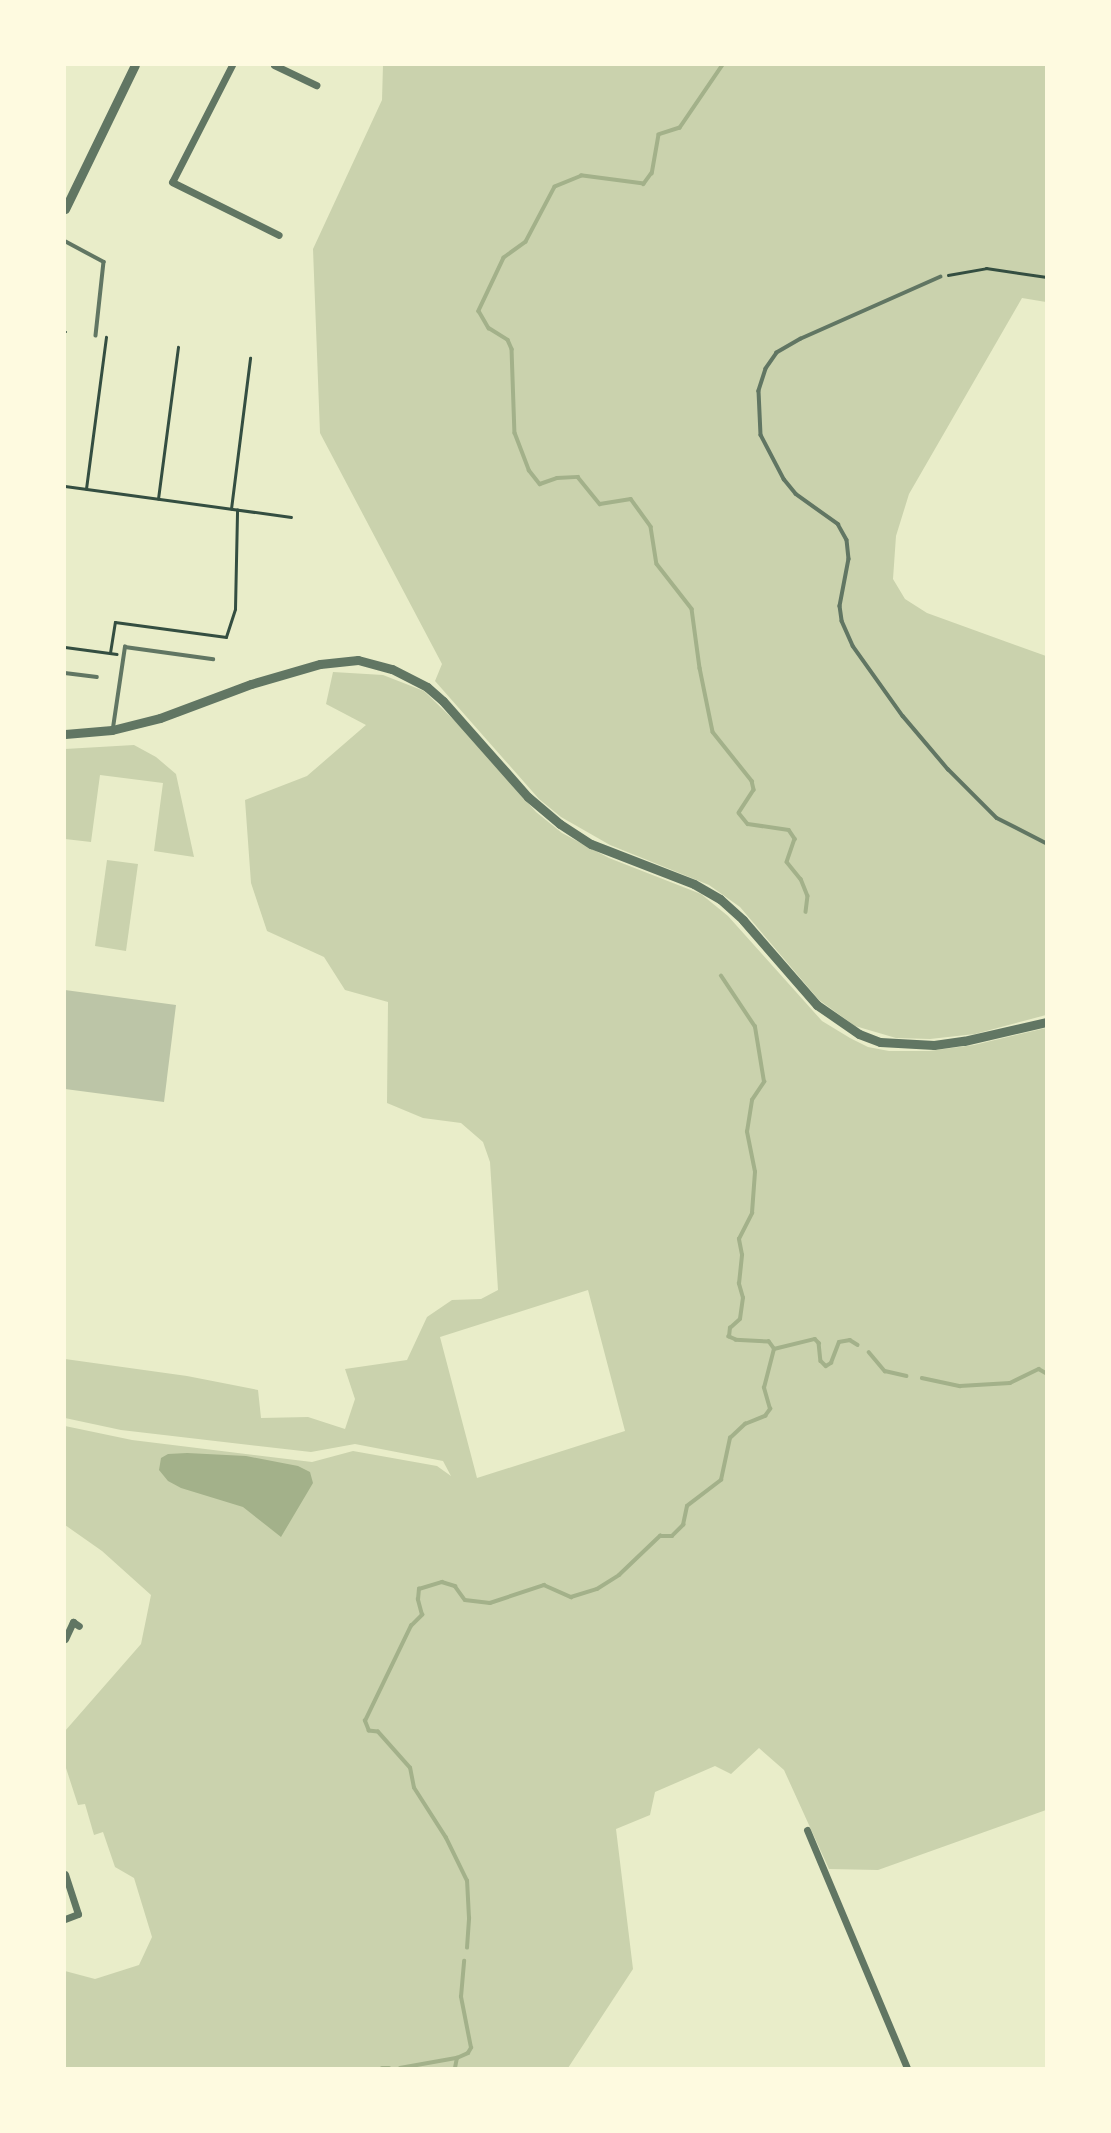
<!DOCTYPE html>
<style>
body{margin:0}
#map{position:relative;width:1111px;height:2133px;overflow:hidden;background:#e9edc9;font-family:"Libre Baskerville",serif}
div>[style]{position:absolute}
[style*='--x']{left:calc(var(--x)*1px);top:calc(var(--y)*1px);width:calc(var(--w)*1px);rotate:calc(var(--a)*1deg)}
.green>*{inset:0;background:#cad2ad}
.water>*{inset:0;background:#a3b18a}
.stream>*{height:3.5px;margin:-1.75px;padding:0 1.75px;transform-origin:1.75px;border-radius:1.75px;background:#a3b18a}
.building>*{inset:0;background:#bcc5a7}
.path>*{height:2.5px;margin:-1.25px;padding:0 1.25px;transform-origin:1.25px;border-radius:1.25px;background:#344e41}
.service>*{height:3.5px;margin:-1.75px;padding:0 1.75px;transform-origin:1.75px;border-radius:1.75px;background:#617663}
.minor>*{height:7px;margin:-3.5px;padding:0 3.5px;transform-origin:3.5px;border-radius:3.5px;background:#617663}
.tertiary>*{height:9px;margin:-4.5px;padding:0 4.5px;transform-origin:4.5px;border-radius:4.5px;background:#617663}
span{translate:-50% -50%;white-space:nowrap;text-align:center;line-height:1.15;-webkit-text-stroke:7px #fefae0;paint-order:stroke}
.frame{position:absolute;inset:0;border:66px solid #fefae0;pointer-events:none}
</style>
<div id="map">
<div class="green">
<div style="clip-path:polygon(383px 65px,1046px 65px,1046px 302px,1022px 298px,909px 494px,896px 536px,893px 579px,905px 599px,927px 613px,1046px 656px,1046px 1015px,975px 1034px,930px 1039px,896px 1038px,855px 1026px,819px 1000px,740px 907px,709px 885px,610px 845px,561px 817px,539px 799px,435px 681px,442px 664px,320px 433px,313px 249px,382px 100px)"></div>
<div style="clip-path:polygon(evenodd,333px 672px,383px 675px,424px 691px,462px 728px,536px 812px,562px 833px,609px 858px,701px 894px,728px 916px,822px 1021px,850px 1038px,868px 1047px,889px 1051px,929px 1051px,974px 1045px,1046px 1028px,1046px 1810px,878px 1870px,829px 1869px,784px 1770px,759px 1748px,731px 1774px,715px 1766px,655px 1792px,650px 1815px,616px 1829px,633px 1969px,568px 2068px,65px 2068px,65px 1971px,95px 1979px,139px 1965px,152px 1937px,134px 1878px,115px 1867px,103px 1832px,94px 1835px,85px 1804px,78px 1805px,65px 1765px,65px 1731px,141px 1644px,151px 1595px,102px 1551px,65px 1525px,65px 1426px,132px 1440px,312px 1462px,353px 1451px,437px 1466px,451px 1476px,443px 1461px,355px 1444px,311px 1452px,121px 1430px,65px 1418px,65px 1359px,187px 1376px,258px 1390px,261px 1418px,308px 1417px,345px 1429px,355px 1399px,345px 1369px,407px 1360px,427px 1317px,452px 1300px,481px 1299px,498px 1290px,490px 1162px,483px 1142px,461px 1123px,423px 1118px,387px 1103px,388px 1002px,345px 990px,324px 957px,267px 931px,251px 883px,245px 800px,307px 776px,366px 725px,326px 704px,333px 672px,588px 1290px,625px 1431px,477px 1478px,440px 1337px,588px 1290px)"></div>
<div style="clip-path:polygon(134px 745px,156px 757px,176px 774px,194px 857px,154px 851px,163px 783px,100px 775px,91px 842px,65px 839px,65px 749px)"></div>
<div style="clip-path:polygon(107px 860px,138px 864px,126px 951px,95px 946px)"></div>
</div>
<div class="water">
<div style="clip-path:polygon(187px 1453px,246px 1456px,298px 1466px,310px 1472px,313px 1483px,281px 1537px,243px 1507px,181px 1488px,168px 1481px,159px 1470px,161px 1458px,168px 1454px)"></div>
</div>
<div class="stream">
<div style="--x:723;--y:65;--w:76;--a:124.3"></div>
<div style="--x:680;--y:128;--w:22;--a:162"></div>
<div style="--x:659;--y:135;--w:39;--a:100"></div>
<div style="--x:652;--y:173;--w:14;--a:126"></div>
<div style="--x:644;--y:184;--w:63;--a:-172.6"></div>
<div style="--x:582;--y:176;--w:29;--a:158"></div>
<div style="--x:555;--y:187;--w:62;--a:117.8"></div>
<div style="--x:526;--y:242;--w:27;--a:144"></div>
<div style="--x:504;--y:258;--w:59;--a:115.3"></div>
<div style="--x:479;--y:311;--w:20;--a:60"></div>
<div style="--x:489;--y:328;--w:22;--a:32"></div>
<div style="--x:508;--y:340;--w:10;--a:66"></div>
<div style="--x:512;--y:349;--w:84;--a:88"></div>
<div style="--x:515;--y:433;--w:40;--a:69"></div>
<div style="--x:529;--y:470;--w:18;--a:52"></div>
<div style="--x:540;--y:484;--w:18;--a:-19"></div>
<div style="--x:557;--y:478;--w:21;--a:-3"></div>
<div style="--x:578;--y:477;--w:35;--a:51"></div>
<div style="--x:600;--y:504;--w:31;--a:-9"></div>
<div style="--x:631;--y:499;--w:34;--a:54"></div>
<div style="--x:651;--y:527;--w:37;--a:81"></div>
<div style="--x:657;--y:564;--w:57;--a:52.1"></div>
<div style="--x:692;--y:609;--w:60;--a:82.3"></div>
<div style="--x:700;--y:668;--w:65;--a:78.5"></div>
<div style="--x:713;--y:732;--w:63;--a:51.5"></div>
<div style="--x:752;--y:781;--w:9;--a:77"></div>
<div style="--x:754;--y:790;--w:27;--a:123"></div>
<div style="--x:739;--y:813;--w:14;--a:51"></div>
<div style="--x:748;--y:824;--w:41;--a:8.3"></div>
<div style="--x:789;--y:830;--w:11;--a:56"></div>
<div style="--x:795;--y:839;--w:24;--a:109"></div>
<div style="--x:787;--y:862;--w:22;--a:51"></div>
<div style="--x:801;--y:879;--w:18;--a:68"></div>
<div style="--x:808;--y:896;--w:16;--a:97"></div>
<div style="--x:774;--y:1349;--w:42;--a:-13.7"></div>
<div style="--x:815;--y:1339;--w:6;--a:45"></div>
<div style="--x:819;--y:1343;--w:18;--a:84"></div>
<div style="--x:821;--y:1361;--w:7;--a:45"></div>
<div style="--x:826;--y:1366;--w:6;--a:-31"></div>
<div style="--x:831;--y:1363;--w:22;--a:-69"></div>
<div style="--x:839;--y:1342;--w:11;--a:-10"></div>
<div style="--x:850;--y:1340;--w:9;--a:32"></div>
<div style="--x:869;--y:1352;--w:25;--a:50"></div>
<div style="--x:885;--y:1371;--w:22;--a:13"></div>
<div style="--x:922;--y:1378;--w:39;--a:12"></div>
<div style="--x:960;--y:1386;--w:50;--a:-3.4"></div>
<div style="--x:1010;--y:1383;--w:32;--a:-26"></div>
<div style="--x:1039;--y:1369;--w:8;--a:30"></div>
<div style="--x:467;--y:1948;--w:30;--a:-86"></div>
<div style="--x:469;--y:1918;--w:37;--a:-93"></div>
<div style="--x:467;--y:1881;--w:48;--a:-116"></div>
<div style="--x:446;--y:1838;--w:59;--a:-122.6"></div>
<div style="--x:414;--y:1788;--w:20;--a:-101"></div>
<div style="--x:410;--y:1768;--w:48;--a:-131.6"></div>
<div style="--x:378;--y:1732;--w:9;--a:-174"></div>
<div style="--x:369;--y:1731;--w:11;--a:-112"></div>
<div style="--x:365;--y:1721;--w:106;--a:-64.2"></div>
<div style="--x:411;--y:1626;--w:16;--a:-45"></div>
<div style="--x:422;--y:1615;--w:16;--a:-105"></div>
<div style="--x:418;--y:1600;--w:11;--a:-85"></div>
<div style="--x:419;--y:1589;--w:24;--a:-17"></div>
<div style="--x:442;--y:1582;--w:14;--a:17"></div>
<div style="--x:455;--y:1586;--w:17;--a:54"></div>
<div style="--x:465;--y:1600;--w:25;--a:7"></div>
<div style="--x:490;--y:1603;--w:57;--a:-18.4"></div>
<div style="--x:544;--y:1585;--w:30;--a:24"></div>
<div style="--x:571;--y:1597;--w:27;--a:-17"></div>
<div style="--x:597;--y:1589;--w:26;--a:-32"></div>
<div style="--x:619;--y:1575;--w:57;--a:-43.6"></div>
<div style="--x:660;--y:1536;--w:12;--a:0"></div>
<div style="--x:672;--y:1536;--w:16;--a:-45"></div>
<div style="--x:683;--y:1525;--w:19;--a:-78"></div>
<div style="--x:687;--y:1506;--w:43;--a:-37.4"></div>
<div style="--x:721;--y:1480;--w:43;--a:-77.9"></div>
<div style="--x:730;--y:1438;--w:21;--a:-43"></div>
<div style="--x:745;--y:1424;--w:22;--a:-22"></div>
<div style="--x:765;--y:1416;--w:9;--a:-54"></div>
<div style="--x:770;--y:1409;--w:22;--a:-106"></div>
<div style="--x:764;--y:1388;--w:40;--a:-75.6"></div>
<div style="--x:774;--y:1349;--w:9;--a:-126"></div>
<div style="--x:769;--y:1342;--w:33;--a:-177"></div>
<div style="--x:736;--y:1340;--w:8;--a:-157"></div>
<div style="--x:729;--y:1337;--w:9;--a:-84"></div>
<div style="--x:730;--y:1328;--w:13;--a:-42"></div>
<div style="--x:740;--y:1319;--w:21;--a:-82"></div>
<div style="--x:743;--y:1298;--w:15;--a:-106"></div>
<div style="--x:739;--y:1284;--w:29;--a:-84"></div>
<div style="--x:742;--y:1255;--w:16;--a:-101"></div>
<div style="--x:739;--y:1239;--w:29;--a:-63"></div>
<div style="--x:752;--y:1213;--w:41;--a:-85.8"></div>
<div style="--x:755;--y:1172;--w:41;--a:-101.3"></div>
<div style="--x:747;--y:1132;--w:32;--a:-81"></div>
<div style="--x:752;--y:1100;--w:22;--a:-56"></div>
<div style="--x:764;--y:1082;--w:56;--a:-99.3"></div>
<div style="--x:755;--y:1027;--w:61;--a:-123.7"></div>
<div style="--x:382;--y:2068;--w:7;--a:0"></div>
<div style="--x:400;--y:2068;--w:58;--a:-10"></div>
<div style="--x:457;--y:2058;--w:12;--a:-24"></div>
<div style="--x:468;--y:2053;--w:6;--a:-59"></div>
<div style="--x:471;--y:2048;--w:52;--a:-101.1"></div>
<div style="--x:461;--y:1997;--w:36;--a:-85"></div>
<div style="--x:455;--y:2068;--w:10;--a:-79"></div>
</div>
<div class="building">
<div style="clip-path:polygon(65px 990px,176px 1005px,164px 1102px,65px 1089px)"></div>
</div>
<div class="path">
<div style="--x:948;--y:275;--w:39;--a:-10"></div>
<div style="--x:986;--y:268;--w:61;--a:8.5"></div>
<div style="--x:65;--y:332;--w:1;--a:0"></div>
<div style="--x:65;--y:486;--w:228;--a:7.8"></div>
<div style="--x:86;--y:489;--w:153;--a:-82.5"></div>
<div style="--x:158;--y:499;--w:153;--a:-82.5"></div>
<div style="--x:231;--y:509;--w:152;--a:-82.8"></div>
<div style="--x:65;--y:647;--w:52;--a:7.7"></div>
<div style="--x:110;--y:653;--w:31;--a:-81"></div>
<div style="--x:115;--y:622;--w:112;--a:7.7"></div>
<div style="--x:226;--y:637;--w:29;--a:-72"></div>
<div style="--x:235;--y:609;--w:99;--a:-88.8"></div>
</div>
<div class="service">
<div style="--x:65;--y:241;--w:44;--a:28.3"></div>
<div style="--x:104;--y:262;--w:74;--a:96.2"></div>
<div style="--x:941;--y:277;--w:153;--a:156.1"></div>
<div style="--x:801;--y:339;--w:28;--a:150"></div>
<div style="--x:777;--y:353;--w:19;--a:125"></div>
<div style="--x:766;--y:369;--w:23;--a:108"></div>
<div style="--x:759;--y:391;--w:44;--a:87.4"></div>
<div style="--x:761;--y:435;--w:50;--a:62.4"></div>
<div style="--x:784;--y:479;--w:19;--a:51"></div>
<div style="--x:796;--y:494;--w:52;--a:35.5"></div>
<div style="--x:838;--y:524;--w:18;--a:61"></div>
<div style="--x:847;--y:540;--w:19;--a:84"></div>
<div style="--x:849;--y:559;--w:48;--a:100.8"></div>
<div style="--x:840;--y:606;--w:15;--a:82"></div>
<div style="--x:842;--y:621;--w:27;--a:66"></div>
<div style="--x:853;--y:646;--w:86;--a:54.5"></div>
<div style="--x:903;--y:716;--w:70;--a:49.7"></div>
<div style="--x:948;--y:769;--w:69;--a:45"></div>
<div style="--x:997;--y:818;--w:55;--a:27"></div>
<div style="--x:65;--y:673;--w:32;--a:7"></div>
<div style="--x:113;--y:728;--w:82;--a:-81.6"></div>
<div style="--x:125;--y:647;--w:89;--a:7.8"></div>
</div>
<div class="minor">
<div style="--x:232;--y:65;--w:131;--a:117.1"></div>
<div style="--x:172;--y:182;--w:119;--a:26.4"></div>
<div style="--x:274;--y:65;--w:47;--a:25.5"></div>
<div style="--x:65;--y:1639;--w:19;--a:-65"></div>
<div style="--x:73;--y:1622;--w:7;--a:34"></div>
<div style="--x:807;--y:1830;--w:258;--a:67.2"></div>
<div style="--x:65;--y:1874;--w:42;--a:72"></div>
<div style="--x:78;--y:1914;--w:14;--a:159"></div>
</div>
<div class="tertiary">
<div style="--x:65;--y:209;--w:160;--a:-64.1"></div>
<div style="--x:65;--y:734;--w:47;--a:-4.9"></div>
<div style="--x:112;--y:730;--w:49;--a:-14"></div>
<div style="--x:160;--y:718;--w:97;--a:-20.5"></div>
<div style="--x:251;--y:684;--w:72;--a:-16.2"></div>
<div style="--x:320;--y:664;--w:38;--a:-6"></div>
<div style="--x:358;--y:660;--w:35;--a:15"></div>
<div style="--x:392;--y:669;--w:39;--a:27"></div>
<div style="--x:427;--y:687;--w:21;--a:41"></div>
<div style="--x:443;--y:701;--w:128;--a:48.5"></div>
<div style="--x:528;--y:797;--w:42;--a:40.2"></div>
<div style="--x:560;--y:824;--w:37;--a:33"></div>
<div style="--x:591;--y:844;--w:110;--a:21.2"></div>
<div style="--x:694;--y:884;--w:30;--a:30"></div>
<div style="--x:720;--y:899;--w:31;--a:42"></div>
<div style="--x:743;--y:920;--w:113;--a:49"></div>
<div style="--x:817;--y:1005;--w:51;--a:34.6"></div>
<div style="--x:859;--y:1034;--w:22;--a:21"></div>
<div style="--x:880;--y:1042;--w:54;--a:3.2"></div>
<div style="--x:934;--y:1045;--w:30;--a:-8"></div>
<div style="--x:964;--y:1041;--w:84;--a:-13"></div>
</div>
<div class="frame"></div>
</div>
